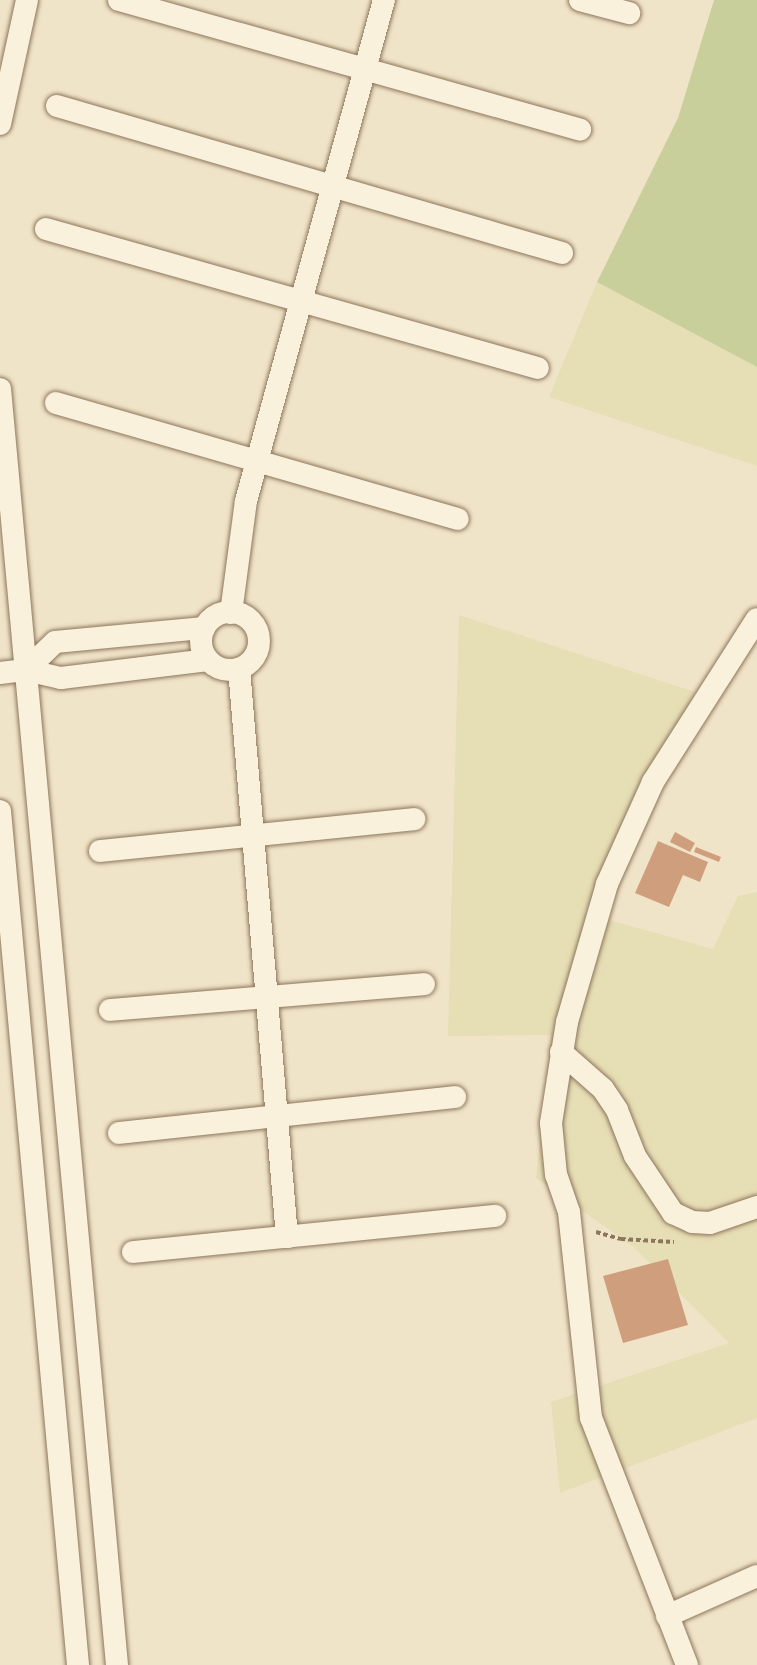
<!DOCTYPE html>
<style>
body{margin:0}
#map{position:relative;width:757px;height:1665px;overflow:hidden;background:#f0e4c8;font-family:"Zilla Slab",serif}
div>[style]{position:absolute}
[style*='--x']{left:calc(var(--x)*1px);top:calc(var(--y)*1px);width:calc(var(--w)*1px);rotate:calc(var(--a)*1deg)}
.farmland>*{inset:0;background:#e6deb5}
.green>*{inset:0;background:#c9cf9b}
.building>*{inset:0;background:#cf9f7d}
.path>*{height:4px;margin-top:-2px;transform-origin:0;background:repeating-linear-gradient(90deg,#8d765c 0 4.5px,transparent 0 7.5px)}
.roads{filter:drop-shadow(0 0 2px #8d765c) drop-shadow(0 0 2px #8d765c)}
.minor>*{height:22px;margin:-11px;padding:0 11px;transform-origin:11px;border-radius:11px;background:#faf1dc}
.minor>.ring{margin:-11px;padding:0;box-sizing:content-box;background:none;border:22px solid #faf1dc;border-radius:50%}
span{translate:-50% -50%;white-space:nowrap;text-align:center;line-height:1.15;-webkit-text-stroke:4.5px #f7eed8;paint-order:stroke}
</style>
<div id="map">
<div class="farmland">
<div style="clip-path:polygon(597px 282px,757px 367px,757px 466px,549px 397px)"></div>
<div style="clip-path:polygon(459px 615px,695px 692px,584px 913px,713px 949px,738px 896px,757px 892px,757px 1418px,560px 1493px,551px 1402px,729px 1343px,635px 1248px,536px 1178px,551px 1035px,448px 1036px)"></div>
</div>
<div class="green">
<div style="clip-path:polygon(714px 0,757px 0,757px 367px,597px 282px,678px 118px)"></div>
</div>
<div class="building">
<div style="clip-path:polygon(675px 832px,695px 843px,690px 852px,670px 842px)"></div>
<div style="clip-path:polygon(658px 841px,708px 862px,700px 882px,683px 875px,669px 907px,635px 893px)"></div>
<div style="clip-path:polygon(696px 847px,721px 857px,719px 862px,694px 852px)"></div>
<div style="clip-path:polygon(668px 1259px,688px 1325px,623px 1343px,603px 1276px)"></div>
</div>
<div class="path">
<div style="--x:596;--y:1232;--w:26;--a:16"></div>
<div style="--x:621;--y:1239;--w:53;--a:3.2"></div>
</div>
<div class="roads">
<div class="minor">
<div style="--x:119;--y:0;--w:479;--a:15.7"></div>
<div style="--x:580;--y:0;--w:51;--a:14.9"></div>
<div style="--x:57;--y:106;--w:526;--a:16.23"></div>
<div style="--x:0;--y:124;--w:127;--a:-77.7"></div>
<div style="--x:46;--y:229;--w:511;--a:15.78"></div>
<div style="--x:0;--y:389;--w:1281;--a:84.76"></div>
<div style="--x:56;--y:403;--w:418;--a:16.1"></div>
<div class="ring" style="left:201px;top:612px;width:36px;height:36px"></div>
<div style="--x:231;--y:613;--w:113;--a:-82.4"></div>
<div style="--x:246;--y:501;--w:520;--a:-74.6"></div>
<div style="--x:239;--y:669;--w:570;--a:85.17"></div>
<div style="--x:26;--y:670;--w:40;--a:-44"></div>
<div style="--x:55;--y:642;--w:150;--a:-5.4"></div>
<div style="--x:0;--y:673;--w:26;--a:-7"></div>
<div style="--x:26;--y:670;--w:36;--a:13"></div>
<div style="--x:61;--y:678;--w:148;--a:-7"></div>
<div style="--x:0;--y:811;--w:858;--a:84.78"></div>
<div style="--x:100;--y:851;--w:316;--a:-5.8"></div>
<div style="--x:110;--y:1010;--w:315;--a:-4.7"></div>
<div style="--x:561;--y:1052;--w:56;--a:41.4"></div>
<div style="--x:603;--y:1089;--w:25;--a:56"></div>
<div style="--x:617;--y:1110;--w:49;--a:68.6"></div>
<div style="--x:635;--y:1156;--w:69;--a:56.3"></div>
<div style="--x:673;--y:1213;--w:21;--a:25"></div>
<div style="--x:692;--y:1222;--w:18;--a:3"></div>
<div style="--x:710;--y:1223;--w:50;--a:-18.8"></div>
<div style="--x:119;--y:1133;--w:338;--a:-6.1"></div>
<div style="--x:133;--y:1252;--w:364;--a:-5.7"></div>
<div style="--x:667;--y:1616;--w:98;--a:-24"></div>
<div style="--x:687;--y:1665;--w:265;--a:-111.2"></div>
<div style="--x:591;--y:1418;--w:207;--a:-96.1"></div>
<div style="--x:569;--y:1212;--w:39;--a:-109"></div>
<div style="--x:556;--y:1175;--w:52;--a:-95.5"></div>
<div style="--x:551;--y:1123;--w:102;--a:-81"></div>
<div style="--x:567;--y:1022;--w:144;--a:-73.8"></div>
<div style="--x:607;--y:884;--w:112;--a:-65.7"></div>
<div style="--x:653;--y:782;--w:193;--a:-57.5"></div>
</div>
</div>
</div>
